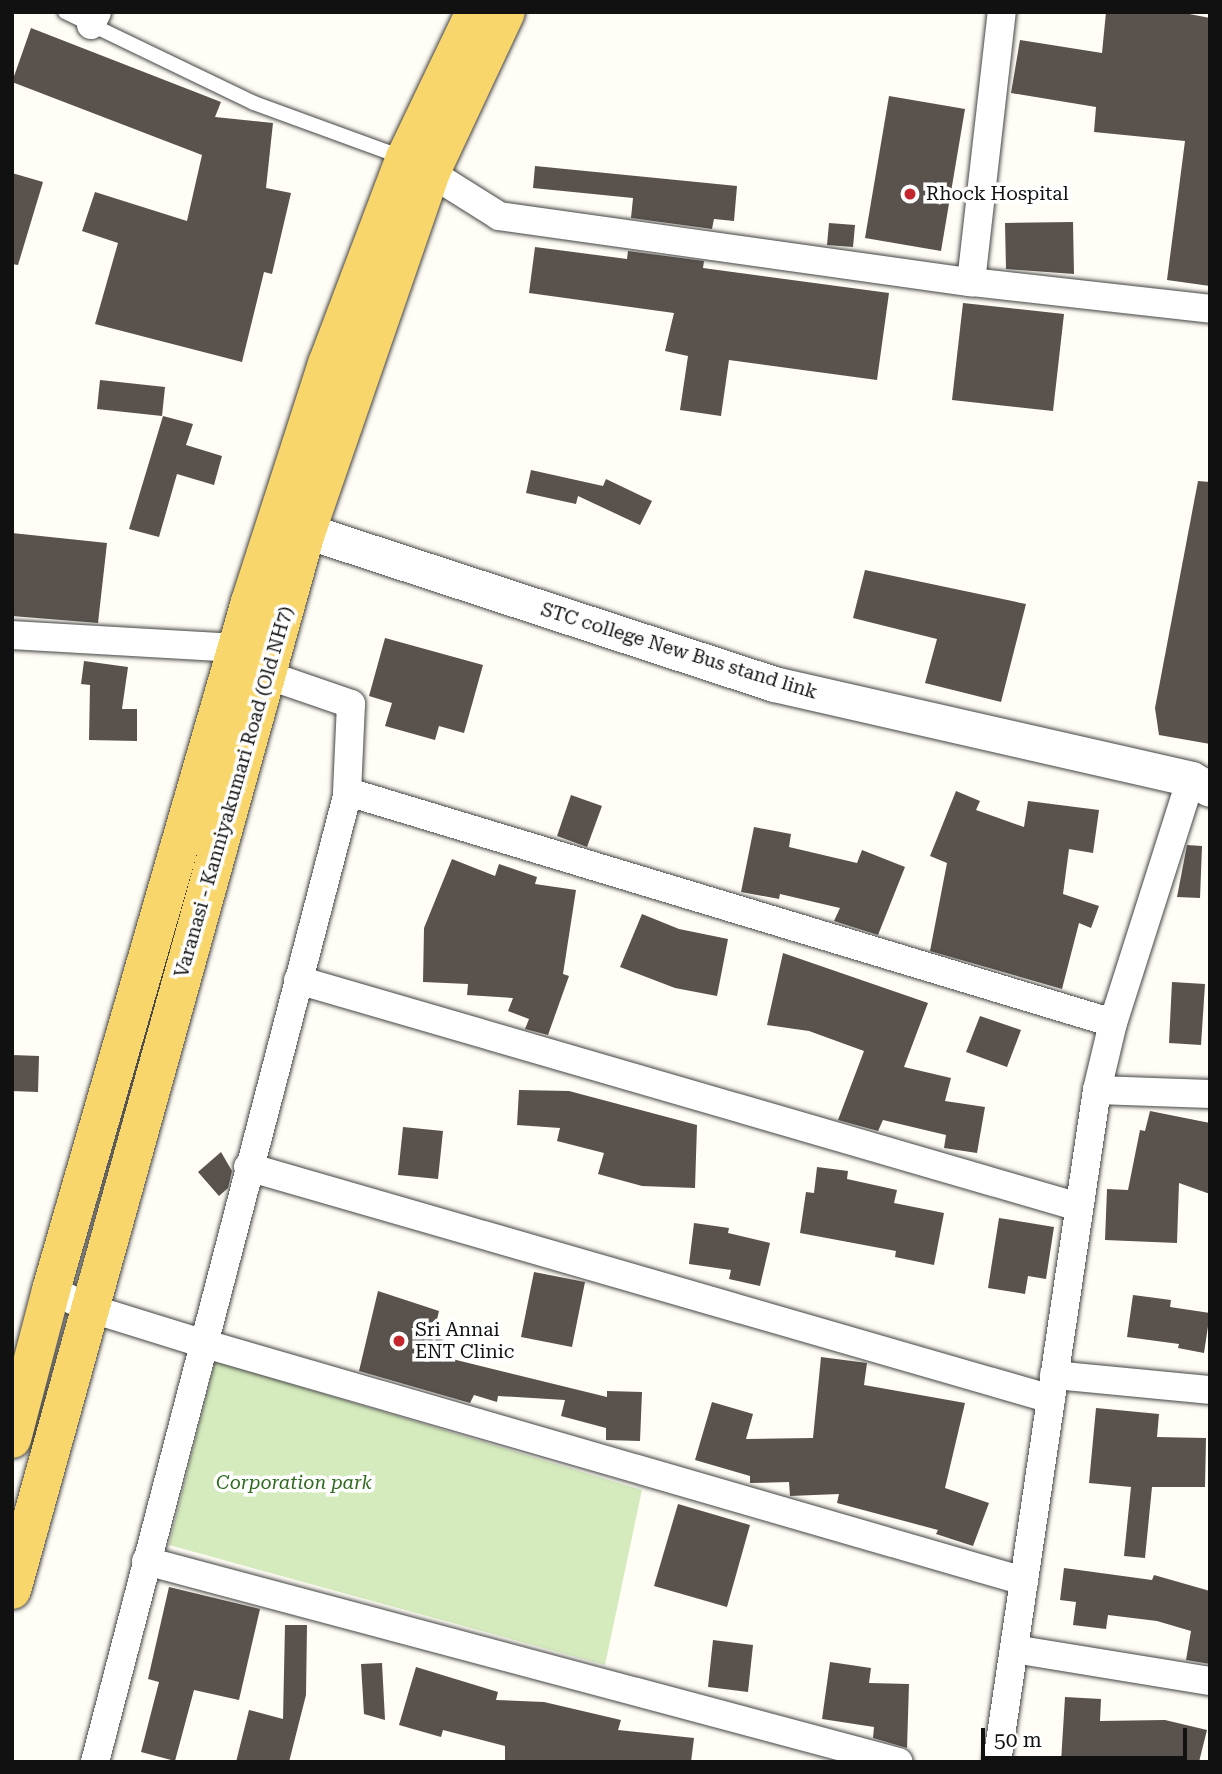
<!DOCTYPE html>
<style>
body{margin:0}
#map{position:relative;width:1222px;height:1774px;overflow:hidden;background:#fffdf5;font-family:"Roboto Serif",serif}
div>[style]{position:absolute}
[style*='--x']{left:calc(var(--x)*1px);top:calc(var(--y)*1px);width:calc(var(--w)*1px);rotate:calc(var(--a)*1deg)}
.green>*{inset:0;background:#d5ebbd}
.building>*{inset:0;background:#5a524d}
.roads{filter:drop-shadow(0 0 2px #444) drop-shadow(0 0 2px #444)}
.service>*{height:14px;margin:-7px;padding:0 7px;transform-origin:7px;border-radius:7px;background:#fff}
.minor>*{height:28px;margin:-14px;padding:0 14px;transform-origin:14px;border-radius:14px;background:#fff}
.tertiary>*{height:35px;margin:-17.5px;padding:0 17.5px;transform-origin:17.5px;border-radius:17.5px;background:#fff}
.primary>*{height:38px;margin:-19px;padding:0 19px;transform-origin:19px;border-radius:19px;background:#f9d66b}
.dots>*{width:19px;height:19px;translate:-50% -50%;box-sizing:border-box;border:4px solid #fff;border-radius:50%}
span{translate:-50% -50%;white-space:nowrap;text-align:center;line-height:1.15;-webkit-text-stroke:7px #fff;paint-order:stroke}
.poi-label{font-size:19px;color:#111}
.left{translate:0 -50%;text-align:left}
.street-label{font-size:19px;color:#111}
.park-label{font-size:19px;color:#2f6b1f;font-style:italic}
.frame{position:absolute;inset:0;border:14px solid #111;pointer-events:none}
.scale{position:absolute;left:981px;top:1728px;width:206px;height:32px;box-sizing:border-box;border:4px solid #111;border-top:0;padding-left:9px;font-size:21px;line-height:24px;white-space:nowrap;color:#111;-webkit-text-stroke:5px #fff;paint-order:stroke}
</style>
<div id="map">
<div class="green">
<div style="clip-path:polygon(215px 1361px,642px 1490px,605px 1665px,169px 1545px)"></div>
</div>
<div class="building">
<div style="clip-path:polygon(1106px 12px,1179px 12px,1210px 18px,1210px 286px,1167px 280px,1185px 141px,1094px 132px,1096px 107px,1011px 93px,1020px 40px,1102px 53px)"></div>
<div style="clip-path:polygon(31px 28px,221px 102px,215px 117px,273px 123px,266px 188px,291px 193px,272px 274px,264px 272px,242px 362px,95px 324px,118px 243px,82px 231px,95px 192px,187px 221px,202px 155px,12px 82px)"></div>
<div style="clip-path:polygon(889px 96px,965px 109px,941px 251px,865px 238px)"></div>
<div style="clip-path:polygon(535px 166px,737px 186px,734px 221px,714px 219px,712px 229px,631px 218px,633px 198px,533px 188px)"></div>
<div style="clip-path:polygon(12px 173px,43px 182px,18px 265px,12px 264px)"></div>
<div style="clip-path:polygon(1073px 222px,1074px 274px,1006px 269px,1005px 223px)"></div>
<div style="clip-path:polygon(829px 223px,855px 225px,853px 247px,827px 245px)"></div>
<div style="clip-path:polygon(535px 247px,627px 259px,628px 251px,704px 261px,703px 268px,889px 293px,877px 380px,729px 360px,721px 416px,680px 410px,688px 356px,665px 351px,674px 313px,529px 293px)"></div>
<div style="clip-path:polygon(963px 303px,1064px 314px,1053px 411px,952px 400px)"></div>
<div style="clip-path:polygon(100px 380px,165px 387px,162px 416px,97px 409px)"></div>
<div style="clip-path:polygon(163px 416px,193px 424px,186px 445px,222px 456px,214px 485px,177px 474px,159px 537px,129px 529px)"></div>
<div style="clip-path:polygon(531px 470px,603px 486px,606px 479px,652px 501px,640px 525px,578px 496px,576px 504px,526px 493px)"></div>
<div style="clip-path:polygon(1198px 481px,1210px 482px,1210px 744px,1159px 735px,1155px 708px)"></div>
<div style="clip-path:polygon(12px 533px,107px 543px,98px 623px,12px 616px)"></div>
<div style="clip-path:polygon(865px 570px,1026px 604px,1001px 702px,925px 683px,937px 639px,853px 618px)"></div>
<div style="clip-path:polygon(385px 638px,483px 665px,464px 733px,439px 726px,435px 740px,385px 726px,392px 703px,369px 696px)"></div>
<div style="clip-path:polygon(84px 661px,128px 667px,122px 709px,137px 709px,137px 741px,89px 740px,90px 685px,81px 684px)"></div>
<div style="clip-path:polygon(956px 791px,980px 801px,976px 810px,1024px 827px,1028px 801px,1099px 810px,1093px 853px,1069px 849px,1063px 894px,1099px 906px,1091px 928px,1079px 923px,1062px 989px,930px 951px,947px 863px,930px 856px)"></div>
<div style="clip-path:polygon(571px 795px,602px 806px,587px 847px,557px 836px)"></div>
<div style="clip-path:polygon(754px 827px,791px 834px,789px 847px,857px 863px,862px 850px,905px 867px,878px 935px,834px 921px,840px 908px,780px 894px,779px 899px,741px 892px)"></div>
<div style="clip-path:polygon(1187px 845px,1202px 846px,1200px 898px,1177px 897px)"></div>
<div style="clip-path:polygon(452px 859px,495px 876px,499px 864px,537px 877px,535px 884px,576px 890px,563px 974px,569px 976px,548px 1035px,525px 1029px,529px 1019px,508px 1011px,513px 998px,467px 995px,468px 984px,423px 982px,424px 928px)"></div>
<div style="clip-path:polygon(642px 914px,679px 929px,728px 939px,717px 996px,675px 988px,620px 967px)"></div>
<div style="clip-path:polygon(783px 953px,928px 1003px,904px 1067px,951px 1078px,945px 1101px,985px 1107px,977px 1153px,944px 1148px,946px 1135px,883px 1120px,878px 1131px,838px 1120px,864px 1051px,809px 1031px,767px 1025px)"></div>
<div style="clip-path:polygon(1172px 982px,1205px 984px,1201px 1045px,1169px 1043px)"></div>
<div style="clip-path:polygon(980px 1016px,1021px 1030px,1007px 1067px,966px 1052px)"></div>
<div style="clip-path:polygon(12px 1055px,39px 1056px,38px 1092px,12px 1091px)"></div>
<div style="clip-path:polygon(519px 1090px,569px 1091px,697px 1125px,695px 1188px,642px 1186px,598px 1174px,604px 1153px,557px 1141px,560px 1128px,517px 1125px)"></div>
<div style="clip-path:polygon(1150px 1111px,1210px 1123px,1210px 1194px,1179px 1183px,1177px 1243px,1105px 1240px,1107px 1189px,1128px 1190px,1140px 1130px,1145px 1131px)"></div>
<div style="clip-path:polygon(403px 1127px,443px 1131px,438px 1179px,398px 1175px)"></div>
<div style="clip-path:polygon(221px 1152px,232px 1171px,228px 1188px,219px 1196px,198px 1172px)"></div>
<div style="clip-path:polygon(817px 1167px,848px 1171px,847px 1179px,897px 1190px,894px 1203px,944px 1213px,934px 1265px,895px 1257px,896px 1251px,800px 1233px,806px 1192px,814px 1193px)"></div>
<div style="clip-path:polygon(999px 1218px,1054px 1227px,1046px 1279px,1028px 1276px,1025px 1294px,988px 1288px)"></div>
<div style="clip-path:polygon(694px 1223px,729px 1228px,728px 1233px,770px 1243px,760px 1286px,729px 1279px,731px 1270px,689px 1264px)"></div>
<div style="clip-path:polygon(534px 1272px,585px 1282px,572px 1347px,521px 1337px)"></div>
<div style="clip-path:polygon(378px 1291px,439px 1311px,434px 1332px,445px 1334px,440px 1356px,607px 1397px,607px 1391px,642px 1392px,640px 1441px,606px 1440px,606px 1428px,561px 1416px,565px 1400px,498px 1396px,497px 1402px,474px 1395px,470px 1403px,359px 1371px)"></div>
<div style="clip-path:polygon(1133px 1295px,1171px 1300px,1170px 1307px,1210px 1313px,1204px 1353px,1178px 1348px,1179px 1344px,1127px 1337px)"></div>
<div style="clip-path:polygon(821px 1357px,867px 1363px,864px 1385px,965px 1403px,945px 1488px,989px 1503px,973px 1546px,936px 1534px,938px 1530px,837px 1503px,839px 1494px,790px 1496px,789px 1482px,750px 1483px,750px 1476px,695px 1460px,712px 1402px,753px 1414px,746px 1439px,813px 1438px)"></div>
<div style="clip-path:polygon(1096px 1408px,1159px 1414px,1157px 1437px,1206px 1438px,1205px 1487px,1152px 1487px,1145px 1558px,1124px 1556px,1131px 1487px,1089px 1483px)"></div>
<div style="clip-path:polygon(678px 1504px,750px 1525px,727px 1607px,654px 1586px)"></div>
<div style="clip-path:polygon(1064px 1568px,1152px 1580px,1154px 1575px,1210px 1591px,1210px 1664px,1186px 1660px,1191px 1631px,1157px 1621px,1108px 1615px,1106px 1629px,1073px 1625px,1076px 1602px,1060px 1600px)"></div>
<div style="clip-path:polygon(169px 1587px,260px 1609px,239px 1700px,194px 1690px,175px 1761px,141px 1752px,159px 1682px,148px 1679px)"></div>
<div style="clip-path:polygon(285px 1625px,307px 1625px,306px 1695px,289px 1762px,236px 1762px,249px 1710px,283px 1719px)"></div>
<div style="clip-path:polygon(713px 1640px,753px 1645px,748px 1692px,708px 1687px)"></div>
<div style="clip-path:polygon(830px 1662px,871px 1668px,869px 1683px,909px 1684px,907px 1748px,873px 1738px,874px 1727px,822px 1719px)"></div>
<div style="clip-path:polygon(382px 1663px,385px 1720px,364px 1714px,361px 1664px)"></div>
<div style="clip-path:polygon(416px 1667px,498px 1692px,496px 1700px,544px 1702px,621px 1720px,618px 1730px,694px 1738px,691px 1762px,505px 1762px,505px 1746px,443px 1730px,441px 1737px,399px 1725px)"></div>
<div style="clip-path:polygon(1065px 1697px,1101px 1699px,1100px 1721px,1165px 1720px,1207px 1730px,1199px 1762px,1061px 1762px)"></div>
</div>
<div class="roads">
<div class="service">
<div style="--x:65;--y:12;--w:210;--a:25.7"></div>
<div style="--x:254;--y:103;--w:160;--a:20.1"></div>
</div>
<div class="minor">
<div style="--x:91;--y:25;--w:14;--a:-65"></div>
<div style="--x:415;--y:163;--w:99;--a:32.2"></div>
<div style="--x:499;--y:216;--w:477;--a:8"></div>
<div style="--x:971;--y:282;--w:241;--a:6.4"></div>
<div style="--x:971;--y:282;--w:272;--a:-83.5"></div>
<div style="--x:12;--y:635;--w:224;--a:3.3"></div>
<div style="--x:267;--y:675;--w:89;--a:19"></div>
<div style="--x:351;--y:704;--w:89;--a:92.6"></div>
<div style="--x:298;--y:980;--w:813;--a:16.21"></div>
<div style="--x:1097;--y:1090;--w:113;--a:2"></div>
<div style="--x:248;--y:1167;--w:836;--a:16.11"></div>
<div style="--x:51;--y:1290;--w:45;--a:24.9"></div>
<div style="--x:92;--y:1309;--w:115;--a:17.2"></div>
<div style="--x:202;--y:1343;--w:856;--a:16.15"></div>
<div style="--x:1054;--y:1375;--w:157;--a:5.5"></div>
<div style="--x:146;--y:1561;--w:779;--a:14.95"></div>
<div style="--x:1014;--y:1649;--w:199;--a:9.3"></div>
<div style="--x:95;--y:1762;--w:1002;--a:-75.38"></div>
<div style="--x:348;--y:792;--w:799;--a:16.8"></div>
<div style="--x:997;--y:1762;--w:679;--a:-81.54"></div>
<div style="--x:1097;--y:1090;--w:69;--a:-76.6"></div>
<div style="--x:1113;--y:1023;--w:256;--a:-72.3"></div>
</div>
<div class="tertiary">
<div style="--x:279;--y:522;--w:521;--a:18.12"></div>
<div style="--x:774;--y:684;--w:428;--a:12.8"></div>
<div style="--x:1191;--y:779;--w:21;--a:28"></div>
</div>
<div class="primary">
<div style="--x:12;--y:1439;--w:154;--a:-75.3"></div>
<div style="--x:51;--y:1290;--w:716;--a:-73.87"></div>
<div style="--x:250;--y:602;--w:250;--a:-72.1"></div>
<div style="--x:327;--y:364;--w:220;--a:-69.3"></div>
<div style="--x:405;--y:158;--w:162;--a:-64.4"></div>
<div style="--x:12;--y:1590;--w:1097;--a:-74.46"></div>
<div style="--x:306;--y:533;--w:384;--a:-70.9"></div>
<div style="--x:432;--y:170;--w:174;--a:-64.9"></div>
</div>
</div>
<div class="dots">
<div style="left:910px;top:194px;background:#c4262e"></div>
<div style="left:399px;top:1341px;background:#c4262e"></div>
</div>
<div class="poi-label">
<span class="left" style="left:926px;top:194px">Rhock Hospital</span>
<span class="left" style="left:415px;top:1341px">Sri Annai<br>ENT Clinic</span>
</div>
<div class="street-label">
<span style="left:679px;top:651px;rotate:17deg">STC college New Bus stand link</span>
<span style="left:234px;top:792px;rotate:-74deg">Varanasi - Kanniyakumari Road (Old NH7)</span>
</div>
<div class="park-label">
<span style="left:294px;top:1483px">Corporation park</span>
</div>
<div class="frame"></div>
<div class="scale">50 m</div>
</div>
